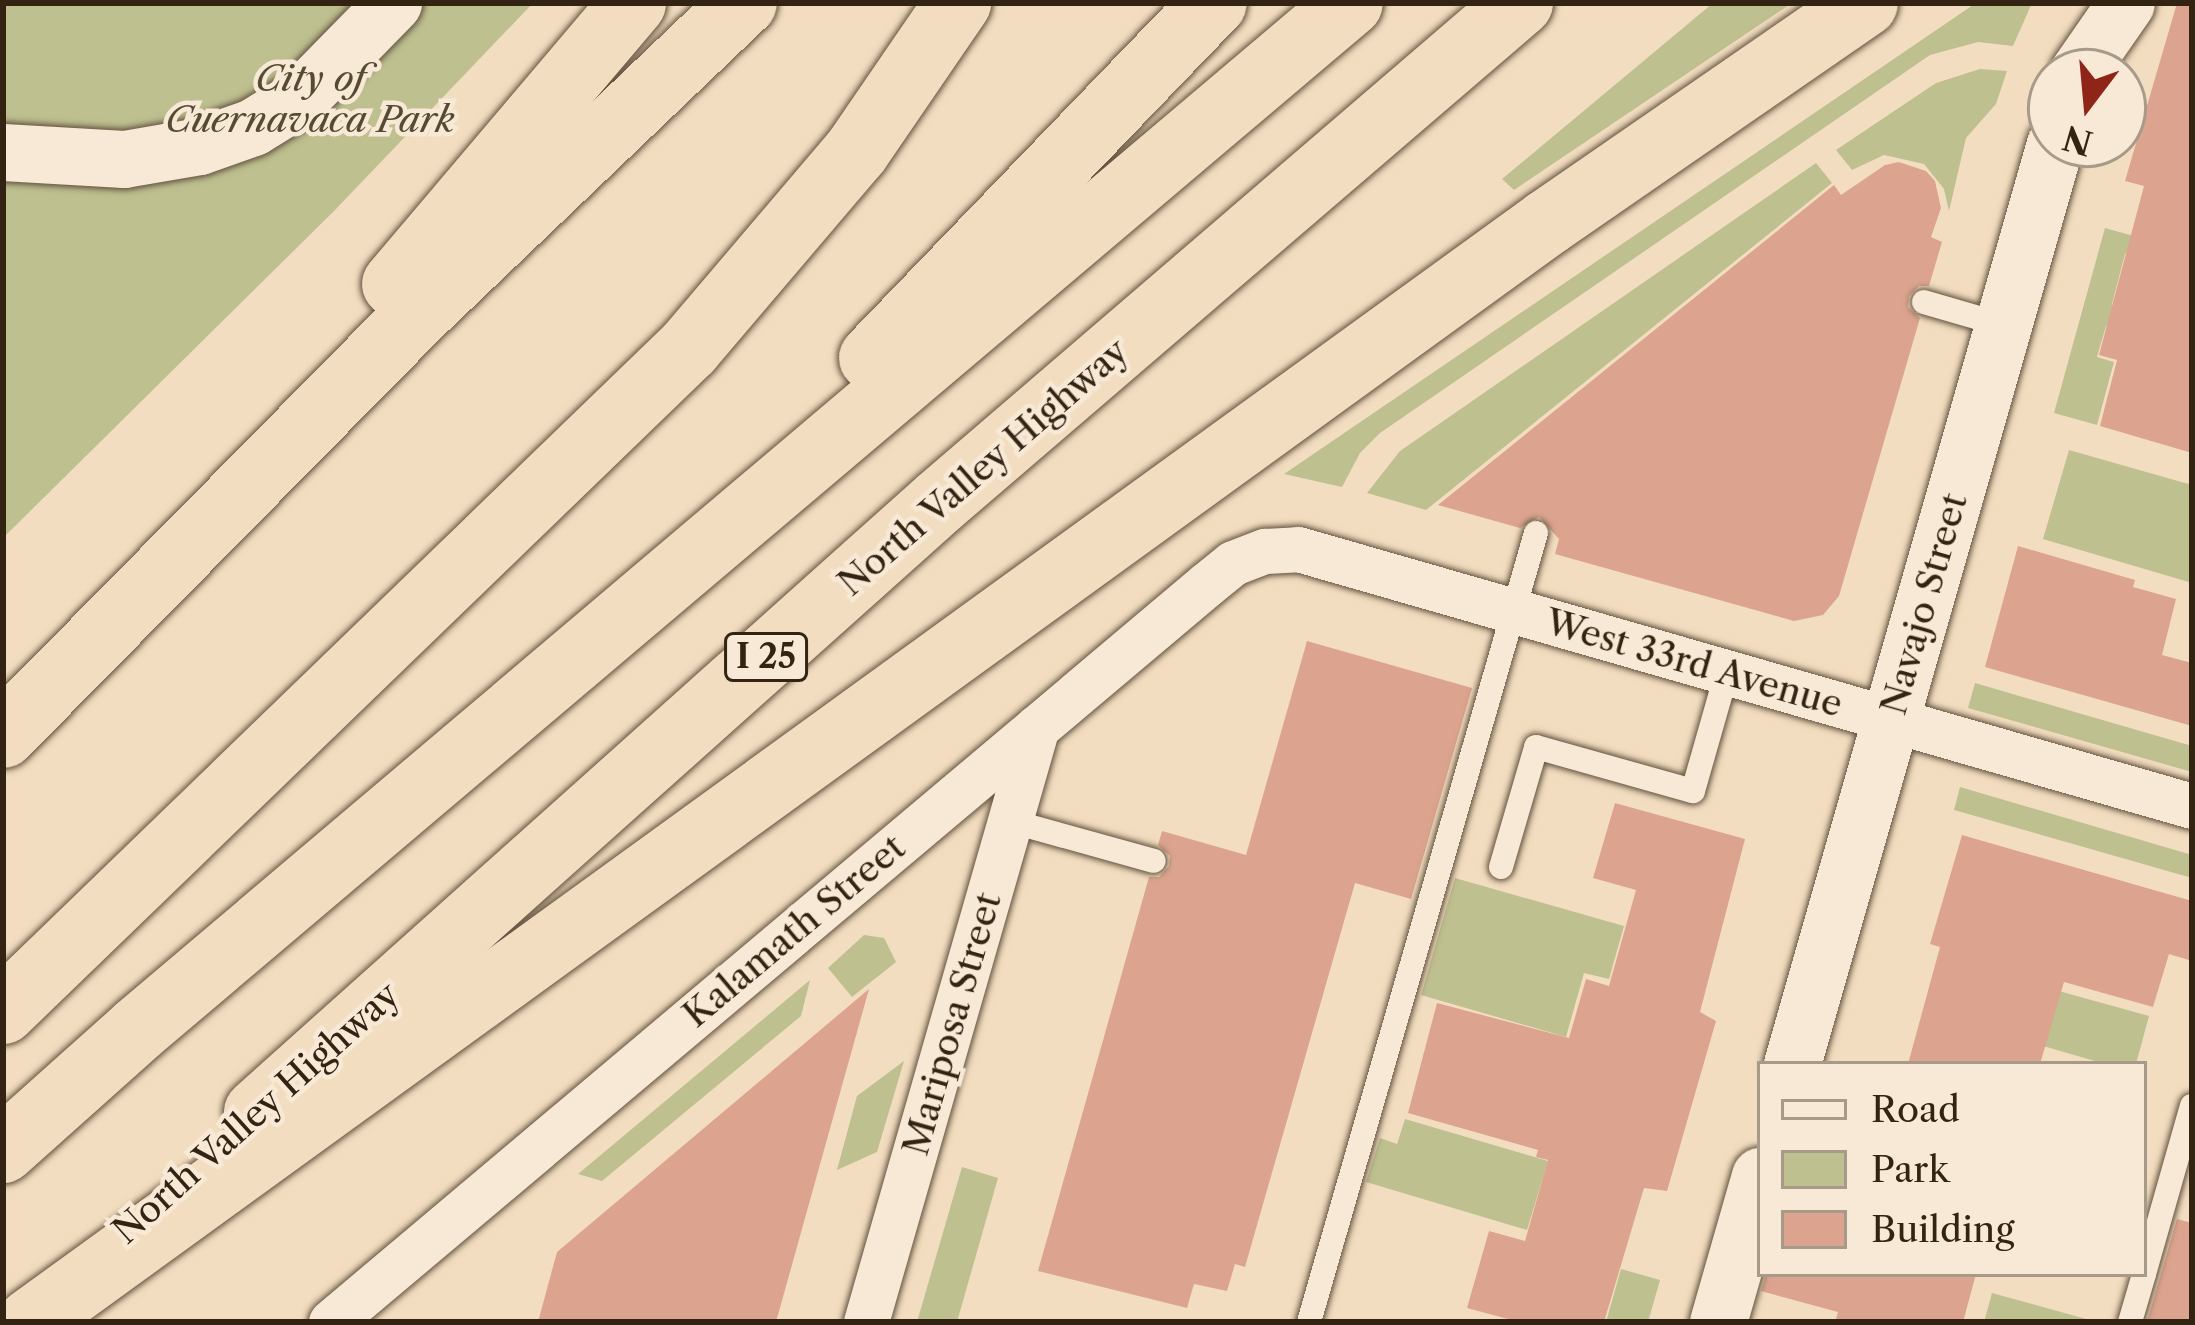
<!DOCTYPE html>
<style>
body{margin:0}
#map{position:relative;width:2195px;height:1325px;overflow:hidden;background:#f3ddc0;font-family:"Libre Caslon Text",serif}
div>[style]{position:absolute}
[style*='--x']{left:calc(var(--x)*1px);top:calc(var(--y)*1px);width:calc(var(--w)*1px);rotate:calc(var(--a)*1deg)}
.green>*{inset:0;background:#bec090}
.building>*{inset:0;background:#dca48f}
.roads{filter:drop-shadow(0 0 3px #62523e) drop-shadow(0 0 3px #62523e)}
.service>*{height:24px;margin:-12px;padding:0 12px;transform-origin:12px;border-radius:12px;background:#f7e9d6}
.minor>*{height:45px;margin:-22.5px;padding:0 22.5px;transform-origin:22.5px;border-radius:22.5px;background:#f7e9d6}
.tertiary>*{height:57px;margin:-28.5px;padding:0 28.5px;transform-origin:28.5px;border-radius:28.5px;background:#f7e9d6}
.motorway>*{height:66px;margin:-33px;padding:0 33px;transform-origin:33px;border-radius:33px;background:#f3ddc0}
span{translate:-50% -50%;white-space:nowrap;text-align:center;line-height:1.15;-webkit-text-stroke:9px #f7e9d6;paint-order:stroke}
.shield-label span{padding:3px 9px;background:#f7e9d6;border:3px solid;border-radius:9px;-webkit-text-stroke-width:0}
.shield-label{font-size:33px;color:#322312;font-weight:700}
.park-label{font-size:36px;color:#554a32;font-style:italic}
.street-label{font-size:36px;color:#322312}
.frame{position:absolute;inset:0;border:6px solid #322312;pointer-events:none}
.legend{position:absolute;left:1757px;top:1061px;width:390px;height:216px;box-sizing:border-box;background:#f7e9d6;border:3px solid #a89a88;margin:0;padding:15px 21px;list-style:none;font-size:36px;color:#322312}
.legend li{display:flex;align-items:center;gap:24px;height:60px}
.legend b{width:60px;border:3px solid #a89a88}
.north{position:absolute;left:2027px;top:48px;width:120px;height:120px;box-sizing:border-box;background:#f7e9d6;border:3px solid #a89a88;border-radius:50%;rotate:196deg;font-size:33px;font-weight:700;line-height:48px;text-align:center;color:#322312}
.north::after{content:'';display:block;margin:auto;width:42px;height:54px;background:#8f2418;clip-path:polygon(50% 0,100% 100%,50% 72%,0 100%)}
</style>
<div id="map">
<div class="green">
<div style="clip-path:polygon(3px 3px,533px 3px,335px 210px,3px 538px)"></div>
<div style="clip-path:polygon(1713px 3px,1792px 3px,1514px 190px,1502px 179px)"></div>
<div style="clip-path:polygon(1976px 3px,2032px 3px,2013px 46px,1978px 42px,1930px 55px,1380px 433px,1360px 453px,1342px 487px,1284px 474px)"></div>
<div style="clip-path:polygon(1980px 69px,2007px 71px,1996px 104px,1966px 138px,1949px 211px,1944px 189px,1924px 164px,1884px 155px,1852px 170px,1836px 150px,1936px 83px)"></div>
<div style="clip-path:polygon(1816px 163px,1832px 183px,1426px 510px,1367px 493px,1400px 451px)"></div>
<div style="clip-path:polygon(2105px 228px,2141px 238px,2125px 254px,2112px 304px,2123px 330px,2106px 326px,2097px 357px,2114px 362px,2097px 425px,2054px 413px)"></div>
<div style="clip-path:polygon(2069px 450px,2192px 485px,2192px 583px,2043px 539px)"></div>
<div style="clip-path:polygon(1975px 683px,2192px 746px,2192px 772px,1968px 708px)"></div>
<div style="clip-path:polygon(1960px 787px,2192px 855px,2192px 878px,1954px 810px)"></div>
<div style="clip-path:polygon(1455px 878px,1624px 926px,1609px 979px,1584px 973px,1566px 1037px,1421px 995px)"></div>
<div style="clip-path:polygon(864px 935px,884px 938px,896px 962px,852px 997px,828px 968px)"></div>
<div style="clip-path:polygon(810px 980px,801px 1016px,602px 1181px,578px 1174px)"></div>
<div style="clip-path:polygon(2048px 988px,2149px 1016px,2136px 1064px,2105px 1064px,2033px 1043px)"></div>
<div style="clip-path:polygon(904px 1061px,877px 1152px,837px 1170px,857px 1096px)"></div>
<div style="clip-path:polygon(1405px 1119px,1548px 1161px,1527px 1230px,1366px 1182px,1380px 1138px,1397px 1144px)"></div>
<div style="clip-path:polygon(962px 1167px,998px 1178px,957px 1322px,917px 1322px)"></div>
<div style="clip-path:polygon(1621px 1269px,1660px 1280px,1648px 1322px,1606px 1322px)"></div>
<div style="clip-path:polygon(1992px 1293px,2097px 1322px,1984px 1322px)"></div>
</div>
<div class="building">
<div style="clip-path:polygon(2177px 3px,2192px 3px,2192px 453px,2100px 426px,2117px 360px,2099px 355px,2144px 186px,2125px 181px)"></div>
<div style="clip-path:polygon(1899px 162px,1926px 171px,1935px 181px,1941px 208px,1931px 237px,1942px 242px,1929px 286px,1919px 286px,1909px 296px,1908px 307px,1920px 318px,1839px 596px,1823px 615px,1794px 621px,1555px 554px,1559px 539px,1539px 517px,1520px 528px,1438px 505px,1834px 185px,1841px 195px,1885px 165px)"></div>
<div style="clip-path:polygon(2018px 546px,2135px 580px,2133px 587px,2176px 599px,2162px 655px,2192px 663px,2192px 726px,1985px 667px)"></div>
<div style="clip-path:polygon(1307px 641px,1472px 688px,1411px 899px,1355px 883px,1245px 1267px,1235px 1264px,1227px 1291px,1194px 1284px,1187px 1308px,1038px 1271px,1149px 877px,1159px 877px,1169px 866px,1170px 856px,1158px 845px,1162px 831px,1246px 855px)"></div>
<div style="clip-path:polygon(1615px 803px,1745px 839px,1700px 1012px,1716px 1021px,1667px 1191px,1644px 1188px,1604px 1322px,1519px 1322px,1467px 1308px,1489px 1231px,1525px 1241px,1548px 1160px,1536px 1157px,1538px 1150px,1408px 1113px,1437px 1003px,1569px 1038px,1586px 979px,1609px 986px,1636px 890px,1593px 878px)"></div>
<div style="clip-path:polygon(1962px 835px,2192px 901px,2192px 961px,2169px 954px,2153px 1007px,2064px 982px,2040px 1064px,1908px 1064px,1940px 947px,1930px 944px)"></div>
<div style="clip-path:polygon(869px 989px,776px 1322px,538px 1322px,557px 1252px)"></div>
<div style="clip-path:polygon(2177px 1219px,2192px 1223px,2192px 1322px,2147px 1322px)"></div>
<div style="clip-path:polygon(1766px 1274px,1976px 1274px,1963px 1322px,1835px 1322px,1838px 1312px,1761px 1291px)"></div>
</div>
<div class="roads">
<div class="service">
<div style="--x:1924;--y:302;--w:82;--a:16.2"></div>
<div style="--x:1010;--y:821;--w:149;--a:15.5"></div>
<div style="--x:1501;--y:867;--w:125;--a:-73.7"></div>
<div style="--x:1536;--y:747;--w:163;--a:15.7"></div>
<div style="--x:1693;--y:791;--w:124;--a:-74.1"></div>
<div style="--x:2144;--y:1274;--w:175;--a:-74.1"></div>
<div style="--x:1309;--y:1322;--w:821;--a:-73.95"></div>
<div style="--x:2130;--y:1322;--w:50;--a:-73.7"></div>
</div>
<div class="minor">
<div style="--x:331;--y:1322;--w:1145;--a:-40.11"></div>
<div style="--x:1207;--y:584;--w:33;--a:-39"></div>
<div style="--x:1233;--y:563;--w:34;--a:-21"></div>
<div style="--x:1265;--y:551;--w:33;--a:-3"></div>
<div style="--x:1298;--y:549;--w:930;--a:16.04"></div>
<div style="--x:866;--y:1322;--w:619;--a:-73.97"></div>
</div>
<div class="tertiary">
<div style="--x:2078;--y:72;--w:84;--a:-55.2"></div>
<div style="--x:3;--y:152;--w:121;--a:3.3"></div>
<div style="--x:124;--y:159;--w:76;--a:-9.8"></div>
<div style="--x:199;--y:146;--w:57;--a:-19.4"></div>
<div style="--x:253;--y:127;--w:55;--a:-31.7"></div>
<div style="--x:300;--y:98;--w:133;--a:-45.6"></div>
<div style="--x:1792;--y:1064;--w:957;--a:-74.05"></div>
<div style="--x:1718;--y:1322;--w:152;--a:-74"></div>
</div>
<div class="motorway">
<div style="--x:395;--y:284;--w:368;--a:-49.7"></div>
<div style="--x:872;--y:358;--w:493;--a:-46.1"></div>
<div style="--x:3;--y:735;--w:591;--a:-45.41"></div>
<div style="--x:418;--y:314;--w:451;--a:-43.7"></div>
<div style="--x:3;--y:1011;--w:954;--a:-44.02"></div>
<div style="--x:689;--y:348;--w:257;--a:-49.6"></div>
<div style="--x:856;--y:152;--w:181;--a:-55.6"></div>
<div style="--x:257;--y:1112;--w:915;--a:-41.81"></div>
<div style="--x:939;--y:502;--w:766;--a:-40.66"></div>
<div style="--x:3;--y:1150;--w:180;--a:-41.8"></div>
<div style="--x:137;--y:1030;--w:1589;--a:-40.25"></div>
<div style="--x:30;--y:1322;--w:1875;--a:-35.93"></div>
<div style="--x:1548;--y:222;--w:385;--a:-34.6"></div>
</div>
</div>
<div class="shield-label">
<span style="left:766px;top:657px">I 25</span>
</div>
<div class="park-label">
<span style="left:310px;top:99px">City of<br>Cuernavaca Park</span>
</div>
<div class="street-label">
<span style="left:983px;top:467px;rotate:-41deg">North Valley Highway</span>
<span style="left:1924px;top:604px;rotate:-74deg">Navajo Street</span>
<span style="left:1694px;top:663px;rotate:16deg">West 33rd Avenue</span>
<span style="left:794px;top:931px;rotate:-40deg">Kalamath Street</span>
<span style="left:952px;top:1024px;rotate:-74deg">Mariposa Street</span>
<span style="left:256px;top:1113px;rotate:-42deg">North Valley Highway</span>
</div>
<div class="frame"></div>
<ul class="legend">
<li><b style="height:15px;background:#f7e9d6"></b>Road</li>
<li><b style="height:33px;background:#bec090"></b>Park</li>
<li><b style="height:33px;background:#dca48f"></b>Building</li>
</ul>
<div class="north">N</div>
</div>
